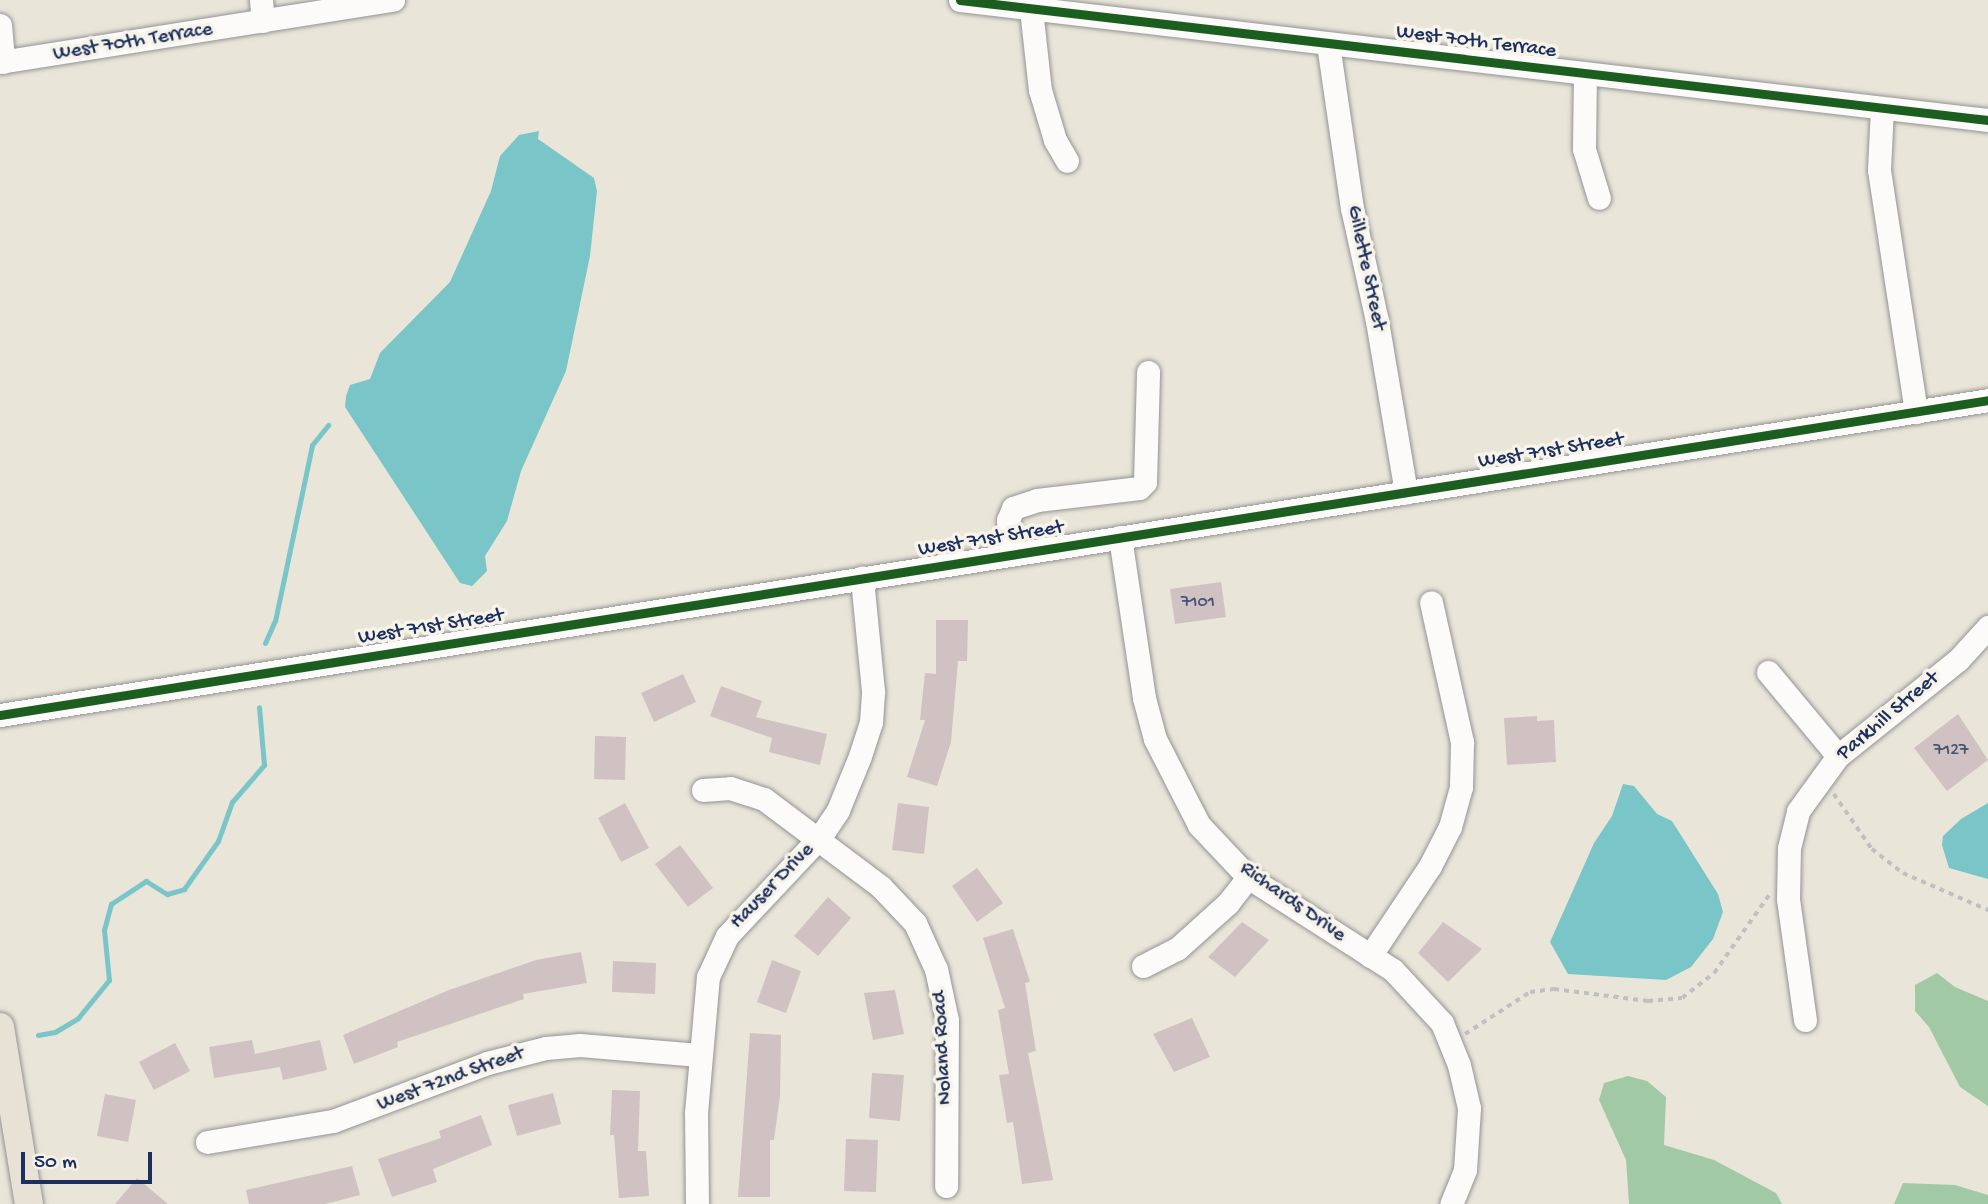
<!DOCTYPE html>
<style>
body{margin:0}
#map{position:relative;width:1988px;height:1204px;overflow:hidden;background:#eae5d9;font-family:"Gochi Hand",sans-serif}
div>[style]{position:absolute}
[style*='--x']{left:calc(var(--x)*1px);top:calc(var(--y)*1px);width:calc(var(--w)*1px);rotate:calc(var(--a)*1deg)}
.forest>*{inset:0;background:#a2c9a5}
.water>*{inset:0;background:#79c5c8}
.stream>*{height:5px;margin:-2.5px;padding:0 2.5px;transform-origin:2.5px;border-radius:2.5px;background:#79c5c8}
.building>*{inset:0;background:#d0c2c2}
.path>*{height:3.5px;margin-top:-1.75px;transform-origin:0;background:repeating-linear-gradient(90deg,#c0c0c3 0 5px,transparent 0 10px)}
.roads{filter:drop-shadow(0 0 2px #939495) drop-shadow(0 0 2px #939495)}
.minor>*{height:23px;margin:-11.5px;padding:0 11.5px;transform-origin:11.5px;border-radius:11.5px;background:#fcfbf9}
.major>*{height:28px;margin:-14px;padding:0 14px;transform-origin:14px;border-radius:14px;background:#e8e2d6}
.cycleway>*{height:9px;margin:-4.5px;padding:0 4.5px;transform-origin:4.5px;border-radius:4.5px;background:#1b5e20}
span{translate:-50% -50%;white-space:nowrap;text-align:center;line-height:1.15;-webkit-text-stroke:7px #f7f3e8;paint-order:stroke}
.number-label{font-size:18px;color:#485477}
.number-label span{-webkit-text-stroke-width:0}
.street-label{font-size:21px;color:#1b2f5e}
.scale{position:absolute;left:21px;top:1152px;width:131px;height:32px;box-sizing:border-box;border:4px solid #1b2f5e;border-top:0;padding-left:9px;font-size:21px;line-height:24px;white-space:nowrap;color:#1b2f5e;-webkit-text-stroke:5px #f7f3e8;paint-order:stroke}
</style>
<div id="map">
<div class="forest">
<div style="clip-path:polygon(1937px 973px,1955px 987px,1988px 1001px,1988px 1106px,1960px 1087px,1929px 1027px,1915px 1011px,1915px 985px)"></div>
<div style="clip-path:polygon(1628px 1076px,1647px 1081px,1666px 1097px,1664px 1145px,1714px 1160px,1776px 1193px,1782px 1204px,1629px 1204px,1626px 1160px,1599px 1100px,1604px 1083px)"></div>
<div style="clip-path:polygon(1903px 1183px,1955px 1185px,1988px 1195px,1988px 1204px,1894px 1204px)"></div>
</div>
<div class="water">
<div style="clip-path:polygon(539px 131px,538px 139px,594px 178px,597px 191px,590px 256px,566px 371px,521px 471px,507px 521px,485px 556px,487px 571px,472px 586px,460px 583px,345px 407px,346px 396px,350px 385px,370px 379px,380px 353px,450px 282px,491px 191px,500px 156px,519px 135px)"></div>
<div style="clip-path:polygon(1623px 784px,1634px 786px,1657px 814px,1672px 821px,1718px 894px,1723px 912px,1713px 939px,1691px 967px,1666px 980px,1568px 974px,1550px 942px,1594px 843px,1612px 816px)"></div>
<div style="clip-path:polygon(1988px 803px,1988px 879px,1949px 868px,1942px 845px,1943px 836px,1961px 819px)"></div>
</div>
<div class="stream">
<div style="--x:265;--y:643;--w:24;--a:-66"></div>
<div style="--x:275;--y:621;--w:180;--a:-78.1"></div>
<div style="--x:312;--y:445;--w:26;--a:-51"></div>
<div style="--x:38;--y:1035;--w:17;--a:-10"></div>
<div style="--x:55;--y:1032;--w:27;--a:-31"></div>
<div style="--x:78;--y:1018;--w:49;--a:-50.8"></div>
<div style="--x:109;--y:980;--w:50;--a:-95.7"></div>
<div style="--x:104;--y:930;--w:27;--a:-75"></div>
<div style="--x:111;--y:904;--w:42;--a:-33.3"></div>
<div style="--x:146;--y:881;--w:25;--a:32"></div>
<div style="--x:167;--y:894;--w:18;--a:-16"></div>
<div style="--x:184;--y:889;--w:59;--a:-54.7"></div>
<div style="--x:218;--y:841;--w:41;--a:-70.3"></div>
<div style="--x:232;--y:802;--w:49;--a:-49.1"></div>
<div style="--x:264;--y:765;--w:58;--a:-94.9"></div>
</div>
<div class="building">
<div style="clip-path:polygon(1221px 582px,1226px 617px,1175px 624px,1170px 589px)"></div>
<div style="clip-path:polygon(936px 620px,968px 620px,967px 661px,958px 661px,951px 742px,937px 786px,907px 777px,925px 720px,920px 720px,925px 673px,936px 674px)"></div>
<div style="clip-path:polygon(683px 674px,696px 702px,654px 722px,641px 693px)"></div>
<div style="clip-path:polygon(721px 686px,762px 701px,756px 717px,827px 734px,820px 765px,769px 752px,772px 738px,710px 716px)"></div>
<div style="clip-path:polygon(1958px 714px,1988px 760px,1947px 791px,1914px 748px)"></div>
<div style="clip-path:polygon(1537px 716px,1537px 721px,1554px 720px,1556px 762px,1507px 765px,1504px 718px)"></div>
<div style="clip-path:polygon(595px 736px,626px 737px,625px 780px,594px 779px)"></div>
<div style="clip-path:polygon(625px 803px,649px 848px,621px 862px,598px 818px)"></div>
<div style="clip-path:polygon(898px 803px,929px 807px,924px 854px,892px 850px)"></div>
<div style="clip-path:polygon(680px 845px,713px 888px,688px 907px,655px 864px)"></div>
<div style="clip-path:polygon(977px 868px,1003px 903px,977px 922px,952px 886px)"></div>
<div style="clip-path:polygon(828px 897px,851px 918px,818px 956px,794px 936px)"></div>
<div style="clip-path:polygon(1242px 922px,1269px 940px,1235px 977px,1208px 957px)"></div>
<div style="clip-path:polygon(1443px 922px,1482px 949px,1448px 982px,1418px 953px)"></div>
<div style="clip-path:polygon(1013px 929px,1030px 982px,1025px 983px,1036px 1051px,1028px 1053px,1053px 1180px,1022px 1184px,1013px 1122px,1007px 1123px,999px 1075px,1009px 1074px,998px 1010px,1005px 1008px,983px 938px)"></div>
<div style="clip-path:polygon(581px 952px,587px 983px,523px 994px,524px 999px,397px 1042px,398px 1047px,354px 1064px,343px 1035px,449px 990px,536px 960px)"></div>
<div style="clip-path:polygon(772px 960px,801px 971px,786px 1013px,757px 1002px)"></div>
<div style="clip-path:polygon(613px 961px,656px 963px,655px 994px,612px 992px)"></div>
<div style="clip-path:polygon(895px 990px,904px 1034px,873px 1040px,864px 993px)"></div>
<div style="clip-path:polygon(1192px 1018px,1210px 1057px,1174px 1072px,1153px 1034px)"></div>
<div style="clip-path:polygon(750px 1033px,781px 1035px,780px 1096px,774px 1140px,770px 1140px,770px 1197px,738px 1197px)"></div>
<div style="clip-path:polygon(252px 1040px,255px 1054px,320px 1040px,327px 1070px,283px 1080px,280px 1067px,214px 1078px,209px 1047px)"></div>
<div style="clip-path:polygon(175px 1043px,190px 1071px,154px 1090px,139px 1062px)"></div>
<div style="clip-path:polygon(872px 1073px,904px 1075px,900px 1121px,869px 1118px)"></div>
<div style="clip-path:polygon(612px 1090px,640px 1091px,638px 1151px,646px 1151px,649px 1196px,619px 1198px,614px 1135px,610px 1135px)"></div>
<div style="clip-path:polygon(553px 1093px,561px 1124px,517px 1136px,508px 1105px)"></div>
<div style="clip-path:polygon(105px 1094px,136px 1100px,128px 1142px,97px 1136px)"></div>
<div style="clip-path:polygon(481px 1115px,492px 1145px,433px 1169px,437px 1182px,392px 1197px,378px 1159px,441px 1138px,439px 1131px)"></div>
<div style="clip-path:polygon(846px 1139px,878px 1140px,876px 1192px,844px 1191px)"></div>
<div style="clip-path:polygon(352px 1166px,360px 1195px,325px 1204px,249px 1204px,246px 1190px)"></div>
<div style="clip-path:polygon(137px 1178px,168px 1204px,115px 1204px)"></div>
</div>
<div class="path">
<div style="--x:1834;--y:794;--w:67;--a:55.4"></div>
<div style="--x:1872;--y:849;--w:39;--a:38"></div>
<div style="--x:1903;--y:873;--w:93;--a:23.5"></div>
<div style="--x:1465;--y:1034;--w:77;--a:-32.9"></div>
<div style="--x:1530;--y:992;--w:24;--a:-7"></div>
<div style="--x:1554;--y:989;--w:95;--a:7.3"></div>
<div style="--x:1648;--y:1001;--w:34;--a:-5"></div>
<div style="--x:1682;--y:998;--w:41;--a:-38"></div>
<div style="--x:1714;--y:973;--w:95;--a:-54.8"></div>
</div>
<div class="roads">
<div class="minor">
<div style="--x:261;--y:0;--w:21;--a:85"></div>
<div style="--x:960;--y:0;--w:1035;--a:6.66"></div>
<div style="--x:1031;--y:9;--w:81;--a:83.7"></div>
<div style="--x:1040;--y:90;--w:52;--a:73.3"></div>
<div style="--x:1055;--y:140;--w:24;--a:60"></div>
<div style="--x:0;--y:25;--w:37;--a:85"></div>
<div style="--x:1328;--y:44;--w:166;--a:81.7"></div>
<div style="--x:1352;--y:208;--w:116;--a:77.5"></div>
<div style="--x:1377;--y:321;--w:174;--a:80.4"></div>
<div style="--x:0;--y:62;--w:398;--a:-9"></div>
<div style="--x:1585;--y:74;--w:75;--a:90.8"></div>
<div style="--x:1584;--y:149;--w:51;--a:73"></div>
<div style="--x:1882;--y:108;--w:62;--a:92.8"></div>
<div style="--x:1879;--y:170;--w:245;--a:81.3"></div>
<div style="--x:1120;--y:537;--w:163;--a:81.5"></div>
<div style="--x:1144;--y:698;--w:42;--a:75"></div>
<div style="--x:1155;--y:739;--w:97;--a:62.9"></div>
<div style="--x:1199;--y:825;--w:71;--a:46.7"></div>
<div style="--x:1248;--y:877;--w:172;--a:32.7"></div>
<div style="--x:1393;--y:970;--w:72;--a:47.2"></div>
<div style="--x:1442;--y:1023;--w:45;--a:68"></div>
<div style="--x:1459;--y:1065;--w:44;--a:76.9"></div>
<div style="--x:1469;--y:1108;--w:62;--a:93.7"></div>
<div style="--x:1465;--y:1170;--w:37;--a:112"></div>
<div style="--x:1011;--y:554;--w:34;--a:-95"></div>
<div style="--x:1008;--y:520;--w:13;--a:-67"></div>
<div style="--x:1013;--y:508;--w:25;--a:-18"></div>
<div style="--x:1037;--y:500;--w:103;--a:-6.7"></div>
<div style="--x:1139;--y:488;--w:8;--a:-45"></div>
<div style="--x:1145;--y:482;--w:110;--a:-88.4"></div>
<div style="--x:1768;--y:672;--w:109;--a:50.2"></div>
<div style="--x:0;--y:715;--w:2013;--a:-9"></div>
<div style="--x:703;--y:790;--w:27;--a:-4"></div>
<div style="--x:730;--y:788;--w:36;--a:18"></div>
<div style="--x:764;--y:799;--w:146;--a:36.9"></div>
<div style="--x:881;--y:887;--w:50;--a:46.6"></div>
<div style="--x:915;--y:923;--w:51;--a:65.5"></div>
<div style="--x:936;--y:969;--w:52;--a:77.8"></div>
<div style="--x:947;--y:1020;--w:166;--a:90.3"></div>
<div style="--x:1370;--y:956;--w:108;--a:-56.3"></div>
<div style="--x:1430;--y:866;--w:44;--a:-62.9"></div>
<div style="--x:1450;--y:827;--w:41;--a:-74.6"></div>
<div style="--x:1461;--y:787;--w:45;--a:-88.7"></div>
<div style="--x:1462;--y:742;--w:143;--a:-102.5"></div>
<div style="--x:1143;--y:966;--w:38;--a:-27"></div>
<div style="--x:1177;--y:949;--w:69;--a:-42"></div>
<div style="--x:1228;--y:903;--w:33;--a:-52"></div>
<div style="--x:1805;--y:1020;--w:122;--a:-98"></div>
<div style="--x:1788;--y:899;--w:51;--a:-88.9"></div>
<div style="--x:1789;--y:848;--w:38;--a:-76"></div>
<div style="--x:1798;--y:811;--w:68;--a:-54"></div>
<div style="--x:1838;--y:756;--w:154;--a:-38.7"></div>
<div style="--x:1958;--y:660;--w:45;--a:-47.7"></div>
<div style="--x:207;--y:1142;--w:128;--a:-9.5"></div>
<div style="--x:333;--y:1121;--w:165;--a:-20.6"></div>
<div style="--x:487;--y:1063;--w:61;--a:-14.3"></div>
<div style="--x:546;--y:1048;--w:34;--a:-5"></div>
<div style="--x:580;--y:1045;--w:119;--a:4.8"></div>
<div style="--x:697;--y:1204;--w:91;--a:-90.6"></div>
<div style="--x:696;--y:1113;--w:137;--a:-85"></div>
<div style="--x:708;--y:977;--w:45;--a:-65.1"></div>
<div style="--x:727;--y:936;--w:136;--a:-46.8"></div>
<div style="--x:820;--y:837;--w:32;--a:-56"></div>
<div style="--x:838;--y:810;--w:58;--a:-67.8"></div>
<div style="--x:860;--y:756;--w:36;--a:-72"></div>
<div style="--x:871;--y:722;--w:31;--a:-86"></div>
<div style="--x:873;--y:691;--w:114;--a:-95.6"></div>
</div>
<div class="major">
<div style="--x:0;--y:1027;--w:179;--a:80.7"></div>
</div>
</div>
<div class="cycleway">
<div style="--x:960;--y:0;--w:1035;--a:6.66"></div>
<div style="--x:0;--y:715;--w:2013;--a:-9"></div>
</div>
<div class="number-label">
<span style="left:1198px;top:603px">7101</span>
<span style="left:1951px;top:751px">7127</span>
</div>
<div class="street-label">
<span style="left:133px;top:43px;rotate:-9deg">West 70th Terrace</span>
<span style="left:1476px;top:43px;rotate:7deg">West 70th Terrace</span>
<span style="left:1365px;top:268px;rotate:78deg">Gillette Street</span>
<span style="left:1551px;top:452px;rotate:-9deg">West 71st Street</span>
<span style="left:991px;top:540px;rotate:-9deg">West 71st Street</span>
<span style="left:431px;top:628px;rotate:-9deg">West 71st Street</span>
<span style="left:1889px;top:717px;rotate:-40deg">Parkhill Street</span>
<span style="left:773px;top:887px;rotate:-46deg">Hauser Drive</span>
<span style="left:1292px;top:903px;rotate:35deg">Richards Drive</span>
<span style="left:944px;top:1048px;rotate:-93deg">Noland Road</span>
<span style="left:451px;top:1080px;rotate:-20deg">West 72nd Street</span>
</div>
<div class="scale">50 m</div>
</div>
